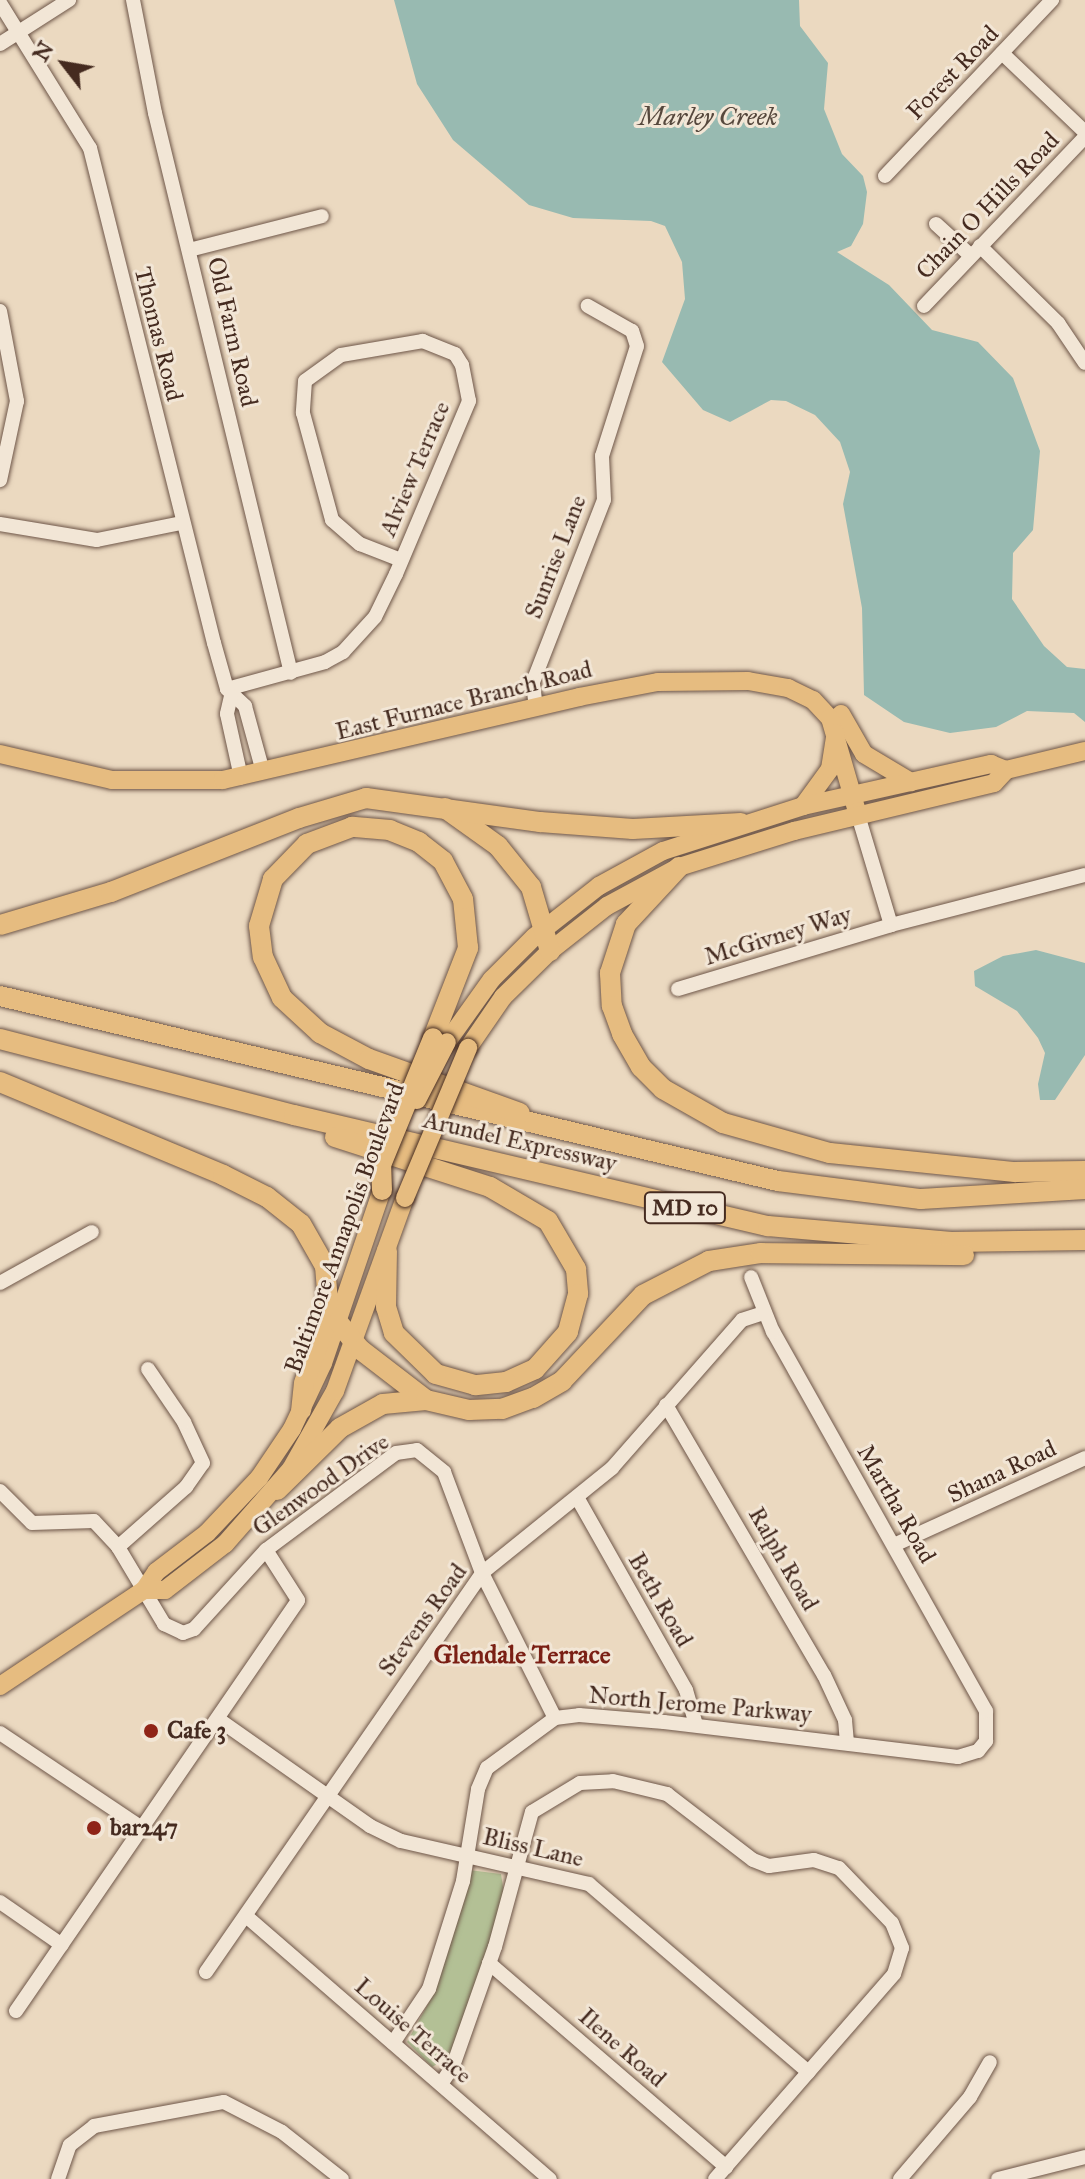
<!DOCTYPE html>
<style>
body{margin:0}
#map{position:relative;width:1085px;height:2179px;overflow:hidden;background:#ebd9c0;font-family:"IM FELL Great Primer",serif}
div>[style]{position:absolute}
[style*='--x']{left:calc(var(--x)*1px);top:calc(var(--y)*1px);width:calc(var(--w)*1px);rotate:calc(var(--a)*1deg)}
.green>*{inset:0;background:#b3c095}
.water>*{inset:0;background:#98bab1}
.roads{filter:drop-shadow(0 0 2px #6e5648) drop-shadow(0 0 2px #6e5648)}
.minor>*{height:14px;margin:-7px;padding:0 7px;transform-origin:7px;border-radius:7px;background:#f2e6d6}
.major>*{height:18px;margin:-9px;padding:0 9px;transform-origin:9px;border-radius:9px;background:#e6bc80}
.highway>*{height:20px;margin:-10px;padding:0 10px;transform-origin:10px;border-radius:10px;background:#e6bc80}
.bridges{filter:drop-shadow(0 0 2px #452b20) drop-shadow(0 0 2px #452b20)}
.major-bridge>*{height:18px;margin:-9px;padding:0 9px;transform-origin:9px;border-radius:9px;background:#e6bc80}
.highway-bridge>*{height:20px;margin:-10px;padding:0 10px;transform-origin:10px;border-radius:10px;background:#e6bc80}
.dots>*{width:22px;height:22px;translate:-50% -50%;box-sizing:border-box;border:4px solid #f2e6d6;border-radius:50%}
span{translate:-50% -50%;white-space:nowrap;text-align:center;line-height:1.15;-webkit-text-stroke:6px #f2e6d6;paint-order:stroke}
.shield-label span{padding:2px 6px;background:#f2e6d6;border:2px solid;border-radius:6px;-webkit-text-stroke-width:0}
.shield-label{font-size:22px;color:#452b20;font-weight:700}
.street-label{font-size:24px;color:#452b20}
.poi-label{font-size:24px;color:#452b20;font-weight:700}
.left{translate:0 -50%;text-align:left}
.water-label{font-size:26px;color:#56483d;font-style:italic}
.neighbourhood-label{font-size:26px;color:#7a1f14;font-weight:700}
.north{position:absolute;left:24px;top:24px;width:80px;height:80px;-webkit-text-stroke:6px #f2e6d6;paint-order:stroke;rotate:301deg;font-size:22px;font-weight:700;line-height:32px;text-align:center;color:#452b20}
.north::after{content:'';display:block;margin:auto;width:28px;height:36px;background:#452b20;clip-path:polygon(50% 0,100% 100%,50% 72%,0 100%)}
</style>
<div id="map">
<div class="green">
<div style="clip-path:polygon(469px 1870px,501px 1874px,505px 1899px,450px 2057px,432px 2067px,407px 2042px,433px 1995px)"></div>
</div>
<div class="water">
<div style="clip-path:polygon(394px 0,799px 0,800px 26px,828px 63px,824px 109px,842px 154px,863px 176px,867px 192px,863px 224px,851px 246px,837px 252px,889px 285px,932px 330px,978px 342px,1013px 378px,1040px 451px,1033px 530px,1013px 553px,1012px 599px,1044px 646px,1067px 667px,1085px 669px,1085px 722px,1074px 713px,1027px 711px,996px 727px,950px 733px,904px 722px,864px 695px,862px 608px,843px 504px,850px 472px,840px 442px,815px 415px,786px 401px,771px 400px,730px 422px,703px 410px,662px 362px,685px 299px,682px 262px,665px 226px,651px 221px,573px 218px,529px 205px,453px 140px,417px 84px)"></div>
<div style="clip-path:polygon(1036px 950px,1085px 963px,1085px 1055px,1055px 1100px,1040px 1100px,1038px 1084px,1045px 1053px,1038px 1038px,1017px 1011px,975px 986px,974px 971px,1003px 956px)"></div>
</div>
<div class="roads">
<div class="minor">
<div style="--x:133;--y:0;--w:115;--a:79"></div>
<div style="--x:155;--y:113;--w:576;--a:76.35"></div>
<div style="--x:0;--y:3;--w:171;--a:58.2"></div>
<div style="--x:90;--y:148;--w:510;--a:75.94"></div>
<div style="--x:214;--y:643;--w:48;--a:74.2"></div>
<div style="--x:227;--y:689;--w:25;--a:43"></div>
<div style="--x:245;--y:706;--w:68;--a:74.7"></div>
<div style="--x:0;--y:44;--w:82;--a:-32.5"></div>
<div style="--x:1002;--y:53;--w:115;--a:43.6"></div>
<div style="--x:885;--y:176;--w:243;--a:-46.5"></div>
<div style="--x:936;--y:224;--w:46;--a:42.4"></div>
<div style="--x:980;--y:246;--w:110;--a:44.6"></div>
<div style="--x:1058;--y:323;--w:48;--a:56"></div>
<div style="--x:189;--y:250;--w:137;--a:-14.3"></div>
<div style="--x:924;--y:306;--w:233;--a:-46.4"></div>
<div style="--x:0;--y:311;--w:92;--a:79.3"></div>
<div style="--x:17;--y:401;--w:81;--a:102.1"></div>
<div style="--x:0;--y:524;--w:98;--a:9.4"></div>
<div style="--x:97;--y:540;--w:86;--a:-11.4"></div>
<div style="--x:227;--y:689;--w:102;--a:-15.4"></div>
<div style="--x:325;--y:662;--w:21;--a:-29"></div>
<div style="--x:343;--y:652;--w:47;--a:-47.6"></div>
<div style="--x:375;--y:617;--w:48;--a:-64"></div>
<div style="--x:396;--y:574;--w:188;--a:-67.1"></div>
<div style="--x:469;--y:401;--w:37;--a:-101"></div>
<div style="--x:462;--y:365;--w:13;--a:-122"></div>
<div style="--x:455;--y:354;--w:35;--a:-158"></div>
<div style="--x:423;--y:341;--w:83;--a:170.3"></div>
<div style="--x:341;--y:355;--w:44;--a:144.2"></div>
<div style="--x:305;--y:381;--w:32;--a:94"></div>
<div style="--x:303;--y:413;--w:111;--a:74.8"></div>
<div style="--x:332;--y:520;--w:37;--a:41"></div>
<div style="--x:360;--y:544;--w:44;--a:21.3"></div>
<div style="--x:231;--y:696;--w:18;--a:103"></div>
<div style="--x:227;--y:714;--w:65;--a:77.5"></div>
<div style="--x:536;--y:708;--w:26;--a:-97"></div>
<div style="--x:533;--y:682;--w:195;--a:-68.7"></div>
<div style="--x:604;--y:500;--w:44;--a:-92.6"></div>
<div style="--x:602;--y:456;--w:115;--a:-72.3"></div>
<div style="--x:637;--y:346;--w:16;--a:-108"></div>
<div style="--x:632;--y:331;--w:51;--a:-150.4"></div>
<div style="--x:858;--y:815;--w:115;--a:73.3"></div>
<div style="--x:678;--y:989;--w:222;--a:-16.7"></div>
<div style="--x:891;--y:925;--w:200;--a:-14.5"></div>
<div style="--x:0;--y:1283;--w:105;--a:-29"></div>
<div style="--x:666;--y:1405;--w:313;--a:59.7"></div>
<div style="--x:824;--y:1675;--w:50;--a:65"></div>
<div style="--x:845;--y:1720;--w:21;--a:85"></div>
<div style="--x:0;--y:1491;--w:45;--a:45"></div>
<div style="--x:32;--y:1523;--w:62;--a:-1.8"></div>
<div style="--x:94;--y:1521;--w:35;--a:47"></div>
<div style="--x:118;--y:1547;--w:90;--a:59.1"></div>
<div style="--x:164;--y:1624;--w:21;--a:25"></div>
<div style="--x:183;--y:1633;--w:12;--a:-20"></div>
<div style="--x:194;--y:1629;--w:107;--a:-47.7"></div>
<div style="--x:266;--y:1550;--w:162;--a:-36.7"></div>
<div style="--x:396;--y:1453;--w:21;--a:-8"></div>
<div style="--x:417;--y:1450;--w:35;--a:39"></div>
<div style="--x:444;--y:1472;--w:108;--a:69.4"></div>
<div style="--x:482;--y:1573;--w:162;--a:63.3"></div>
<div style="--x:578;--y:1499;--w:219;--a:60.5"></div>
<div style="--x:686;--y:1690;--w:36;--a:74"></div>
<div style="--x:894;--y:1545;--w:210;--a:-24.5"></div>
<div style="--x:118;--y:1547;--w:91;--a:-41.4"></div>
<div style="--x:186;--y:1487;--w:29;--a:-55"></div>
<div style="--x:203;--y:1463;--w:45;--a:-114.9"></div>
<div style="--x:184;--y:1422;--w:64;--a:-124.2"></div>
<div style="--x:218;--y:1719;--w:186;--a:35.1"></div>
<div style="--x:370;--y:1826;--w:34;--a:26"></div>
<div style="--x:401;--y:1841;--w:193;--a:12.9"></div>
<div style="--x:589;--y:1884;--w:289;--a:40.6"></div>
<div style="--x:0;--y:1733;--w:171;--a:33.8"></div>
<div style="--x:0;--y:1902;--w:75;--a:34.7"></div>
<div style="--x:246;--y:1916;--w:402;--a:40.9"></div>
<div style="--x:489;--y:1963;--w:313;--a:40.7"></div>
<div style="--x:206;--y:1972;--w:485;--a:-55.3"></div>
<div style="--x:482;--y:1573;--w:167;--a:-38.9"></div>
<div style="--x:612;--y:1468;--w:197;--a:-48.7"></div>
<div style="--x:742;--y:1320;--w:23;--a:-18"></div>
<div style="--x:16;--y:2011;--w:498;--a:-55.5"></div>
<div style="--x:298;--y:1600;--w:59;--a:-122.6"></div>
<div style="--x:393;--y:2043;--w:65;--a:-56.3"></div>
<div style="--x:429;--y:1989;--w:113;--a:-72.5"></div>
<div style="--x:463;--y:1881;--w:93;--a:-80.7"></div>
<div style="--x:478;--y:1789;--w:23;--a:-67"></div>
<div style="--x:487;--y:1768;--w:84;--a:-36.3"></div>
<div style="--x:555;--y:1718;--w:24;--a:-7"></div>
<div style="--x:579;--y:1715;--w:85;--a:4.7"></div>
<div style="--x:664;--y:1722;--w:296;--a:6.8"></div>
<div style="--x:958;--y:1757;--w:21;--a:-17"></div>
<div style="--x:978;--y:1751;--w:13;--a:-51"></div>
<div style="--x:986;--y:1741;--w:30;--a:-90"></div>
<div style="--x:986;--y:1711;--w:435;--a:-119.3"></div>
<div style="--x:773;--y:1332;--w:59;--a:-111.8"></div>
<div style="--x:441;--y:2084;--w:22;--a:-56"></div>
<div style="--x:453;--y:2066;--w:126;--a:-70.6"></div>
<div style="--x:495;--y:1947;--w:140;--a:-74.7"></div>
<div style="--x:532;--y:1812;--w:56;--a:-31.1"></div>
<div style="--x:580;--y:1783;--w:33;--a:-3"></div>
<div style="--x:613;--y:1781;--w:56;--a:13.5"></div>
<div style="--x:667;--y:1794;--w:108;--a:37.5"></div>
<div style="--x:753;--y:1860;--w:17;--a:21"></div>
<div style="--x:769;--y:1866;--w:45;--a:-7.6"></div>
<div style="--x:814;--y:1860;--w:26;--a:18"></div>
<div style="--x:839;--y:1868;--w:76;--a:46.1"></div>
<div style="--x:892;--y:1923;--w:27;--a:68"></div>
<div style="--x:902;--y:1948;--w:27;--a:107"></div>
<div style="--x:894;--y:1974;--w:272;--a:131.1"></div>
<div style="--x:58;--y:2179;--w:36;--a:-71"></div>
<div style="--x:70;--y:2145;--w:31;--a:-38"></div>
<div style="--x:94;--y:2126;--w:132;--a:-10.5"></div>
<div style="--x:224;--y:2102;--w:65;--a:27.3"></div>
<div style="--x:282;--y:2132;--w:76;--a:38.1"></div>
<div style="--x:900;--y:2179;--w:108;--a:-49.5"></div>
<div style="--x:970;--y:2097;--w:40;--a:-60.3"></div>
<div style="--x:998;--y:2179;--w:90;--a:-14.2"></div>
</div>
<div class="major">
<div style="--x:841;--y:714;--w:46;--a:60.1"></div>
<div style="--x:864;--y:754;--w:55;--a:30.8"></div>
<div style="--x:0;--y:754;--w:115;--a:13.1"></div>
<div style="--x:112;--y:780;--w:111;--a:0"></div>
<div style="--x:223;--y:780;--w:366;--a:-13.1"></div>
<div style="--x:579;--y:697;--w:80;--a:-10.8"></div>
<div style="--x:658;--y:682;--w:90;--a:-0.6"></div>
<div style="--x:748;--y:681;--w:41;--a:9.9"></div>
<div style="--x:788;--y:688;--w:28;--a:26"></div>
<div style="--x:813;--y:700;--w:25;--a:47"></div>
<div style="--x:830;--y:718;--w:101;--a:73.9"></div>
<div style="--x:803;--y:806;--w:46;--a:-53.9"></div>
<div style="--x:830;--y:769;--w:36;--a:-81"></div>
<div style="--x:447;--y:1042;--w:77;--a:-54.5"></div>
<div style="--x:492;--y:979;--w:59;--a:-45"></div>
<div style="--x:534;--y:937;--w:83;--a:-38.1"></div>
<div style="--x:599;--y:886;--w:73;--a:-28.7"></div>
<div style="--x:663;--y:851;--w:147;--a:-17.8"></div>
<div style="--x:803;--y:806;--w:193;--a:-12.6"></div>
<div style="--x:991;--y:764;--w:16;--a:22"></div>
<div style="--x:468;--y:1048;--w:62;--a:-55.5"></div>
<div style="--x:503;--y:997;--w:66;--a:-44.4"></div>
<div style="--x:550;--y:951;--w:73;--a:-38.3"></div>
<div style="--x:607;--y:906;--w:82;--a:-28.4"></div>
<div style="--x:679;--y:867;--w:121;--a:-17.4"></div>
<div style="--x:794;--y:831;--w:206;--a:-13.5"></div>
<div style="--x:994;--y:783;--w:18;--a:-47"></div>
<div style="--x:1006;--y:770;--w:81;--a:-13.5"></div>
<div style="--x:144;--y:1590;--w:21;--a:0"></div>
<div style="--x:165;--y:1590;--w:76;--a:-37.5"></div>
<div style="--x:225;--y:1544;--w:100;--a:-48.7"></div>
<div style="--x:291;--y:1469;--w:90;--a:-60.6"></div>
<div style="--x:335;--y:1391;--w:205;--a:-70.1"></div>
<div style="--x:0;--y:1686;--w:173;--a:-33.7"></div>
<div style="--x:144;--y:1590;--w:22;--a:-56"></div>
<div style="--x:156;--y:1572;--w:64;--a:-37.4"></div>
<div style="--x:207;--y:1533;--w:76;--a:-46.6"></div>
<div style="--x:259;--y:1478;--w:59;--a:-56"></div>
<div style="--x:292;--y:1429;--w:73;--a:-64.8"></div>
<div style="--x:323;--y:1363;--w:183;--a:-71.2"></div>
</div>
<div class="highway">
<div style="--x:445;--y:808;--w:65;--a:35.6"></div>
<div style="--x:498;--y:846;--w:53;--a:51.2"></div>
<div style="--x:531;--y:887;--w:67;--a:73.5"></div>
<div style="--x:679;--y:867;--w:78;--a:132.9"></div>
<div style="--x:626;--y:924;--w:52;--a:108.1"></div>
<div style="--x:610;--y:973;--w:33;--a:87"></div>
<div style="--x:612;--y:1006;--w:30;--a:70"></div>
<div style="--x:622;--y:1034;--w:38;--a:60"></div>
<div style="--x:641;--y:1067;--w:31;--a:45"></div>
<div style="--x:663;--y:1089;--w:69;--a:29.5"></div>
<div style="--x:723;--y:1123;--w:111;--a:15.7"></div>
<div style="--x:830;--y:1153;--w:186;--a:5.9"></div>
<div style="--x:1015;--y:1172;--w:70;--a:-0.8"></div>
<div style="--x:0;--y:925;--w:116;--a:-16.6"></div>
<div style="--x:111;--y:892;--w:202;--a:-21.5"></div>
<div style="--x:299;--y:818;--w:70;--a:-16.6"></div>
<div style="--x:366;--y:798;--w:176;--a:7.9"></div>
<div style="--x:540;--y:822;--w:93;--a:4.3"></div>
<div style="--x:633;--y:829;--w:108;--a:-3.2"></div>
<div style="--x:0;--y:996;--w:800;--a:13.38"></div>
<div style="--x:778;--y:1181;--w:144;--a:7.2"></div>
<div style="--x:921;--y:1199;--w:164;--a:-3.5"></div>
<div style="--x:433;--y:1038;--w:97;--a:-68.7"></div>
<div style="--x:468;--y:948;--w:49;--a:-95.8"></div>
<div style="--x:463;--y:899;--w:43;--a:-117.8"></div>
<div style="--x:443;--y:861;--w:31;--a:-142"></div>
<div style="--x:419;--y:842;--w:31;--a:-158"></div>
<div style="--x:390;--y:830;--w:38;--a:-175"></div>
<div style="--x:352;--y:827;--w:48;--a:159.3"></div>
<div style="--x:307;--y:844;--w:49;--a:134.2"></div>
<div style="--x:273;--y:879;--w:49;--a:106.6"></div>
<div style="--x:259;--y:926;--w:31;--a:83"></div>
<div style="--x:263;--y:957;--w:45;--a:65.1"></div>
<div style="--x:282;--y:998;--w:52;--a:42.6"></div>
<div style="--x:320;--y:1033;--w:55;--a:28"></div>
<div style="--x:369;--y:1059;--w:160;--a:19.7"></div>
<div style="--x:0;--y:1039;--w:304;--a:14.5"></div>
<div style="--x:294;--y:1115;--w:487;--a:13.2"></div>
<div style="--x:768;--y:1226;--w:184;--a:5"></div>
<div style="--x:951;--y:1242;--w:134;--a:-0.9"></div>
<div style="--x:0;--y:1082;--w:242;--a:22.6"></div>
<div style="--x:223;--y:1175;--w:49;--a:26.6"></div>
<div style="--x:267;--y:1197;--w:43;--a:38.5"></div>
<div style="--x:301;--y:1224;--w:48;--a:60.3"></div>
<div style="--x:325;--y:1266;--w:48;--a:85.2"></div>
<div style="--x:329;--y:1314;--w:73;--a:109.9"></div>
<div style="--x:304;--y:1383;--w:27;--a:96"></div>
<div style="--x:335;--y:1137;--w:163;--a:17.9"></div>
<div style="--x:490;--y:1187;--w:67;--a:30.4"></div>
<div style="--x:548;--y:1221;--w:56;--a:59.7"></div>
<div style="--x:576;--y:1269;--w:25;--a:85"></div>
<div style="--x:578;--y:1294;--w:39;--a:105"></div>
<div style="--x:568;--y:1332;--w:50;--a:131.7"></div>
<div style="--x:535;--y:1369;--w:32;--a:156"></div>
<div style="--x:506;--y:1382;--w:31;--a:174"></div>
<div style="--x:475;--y:1385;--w:41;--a:-164.2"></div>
<div style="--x:436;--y:1374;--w:59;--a:-135.7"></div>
<div style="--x:394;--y:1333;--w:27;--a:-107"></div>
<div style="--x:386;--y:1307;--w:56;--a:-89"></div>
<div style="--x:338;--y:1322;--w:36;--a:51"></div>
<div style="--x:361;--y:1350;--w:82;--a:37.6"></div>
<div style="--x:277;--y:1490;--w:88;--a:-44.5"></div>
<div style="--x:340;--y:1428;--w:49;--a:-29.2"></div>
<div style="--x:383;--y:1404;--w:43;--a:-5.3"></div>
<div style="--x:426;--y:1400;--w:44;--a:13.1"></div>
<div style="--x:469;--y:1410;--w:33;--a:-2"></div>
<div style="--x:502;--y:1409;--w:33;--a:-20"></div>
<div style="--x:533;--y:1398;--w:34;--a:-30"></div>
<div style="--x:562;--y:1381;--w:118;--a:-46.7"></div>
<div style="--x:643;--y:1295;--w:74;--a:-27.3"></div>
<div style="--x:709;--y:1261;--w:53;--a:-8.7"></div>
<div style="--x:761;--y:1253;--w:203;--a:0.6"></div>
</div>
</div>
<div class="bridges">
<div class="major-bridge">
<div style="--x:417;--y:1100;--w:65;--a:-62.7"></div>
<div style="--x:405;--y:1198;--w:163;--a:-67.2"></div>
</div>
<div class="highway-bridge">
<div style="--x:382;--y:1190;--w:25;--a:-92"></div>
<div style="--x:381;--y:1165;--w:137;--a:-67.7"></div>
</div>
</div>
<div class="dots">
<div style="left:151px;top:1731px;background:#8f2418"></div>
<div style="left:94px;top:1828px;background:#8f2418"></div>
</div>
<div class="shield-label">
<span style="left:685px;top:1208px">MD 10</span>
</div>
<div class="street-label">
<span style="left:953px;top:73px;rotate:-46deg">Forest Road</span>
<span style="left:988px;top:206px;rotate:-46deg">Chain O Hills Road</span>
<span style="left:232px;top:332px;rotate:77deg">Old Farm Road</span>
<span style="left:158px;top:334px;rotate:76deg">Thomas Road</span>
<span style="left:415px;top:469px;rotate:-67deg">Alview Terrace</span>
<span style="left:556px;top:557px;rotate:-69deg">Sunrise Lane</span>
<span style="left:464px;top:701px;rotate:-14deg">East Furnace Branch Road</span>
<span style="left:778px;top:936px;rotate:-17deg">McGivney Way</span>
<span style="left:520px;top:1142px;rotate:13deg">Arundel Expressway</span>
<span style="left:345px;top:1228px;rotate:-70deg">Baltimore Annapolis Boulevard</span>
<span style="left:1002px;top:1472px;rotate:-25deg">Shana Road</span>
<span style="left:321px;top:1485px;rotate:-35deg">Glenwood Drive</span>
<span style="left:896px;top:1504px;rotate:60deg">Martha Road</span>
<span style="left:783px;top:1559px;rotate:60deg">Ralph Road</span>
<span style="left:660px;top:1600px;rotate:60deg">Beth Road</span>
<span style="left:423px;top:1620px;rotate:-54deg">Stevens Road</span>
<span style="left:700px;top:1705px;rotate:5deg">North Jerome Parkway</span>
<span style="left:533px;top:1848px;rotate:13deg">Bliss Lane</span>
<span style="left:413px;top:2031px;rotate:41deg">Louise Terrace</span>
<span style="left:622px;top:2048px;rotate:41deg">Ilene Road</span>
</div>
<div class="poi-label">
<span class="left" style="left:167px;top:1731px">Cafe 3</span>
<span class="left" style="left:110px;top:1828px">bar247</span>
</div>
<div class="water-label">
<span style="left:708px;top:117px">Marley Creek</span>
</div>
<div class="neighbourhood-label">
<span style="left:522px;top:1655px">Glendale Terrace</span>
</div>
<div class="north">N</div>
</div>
